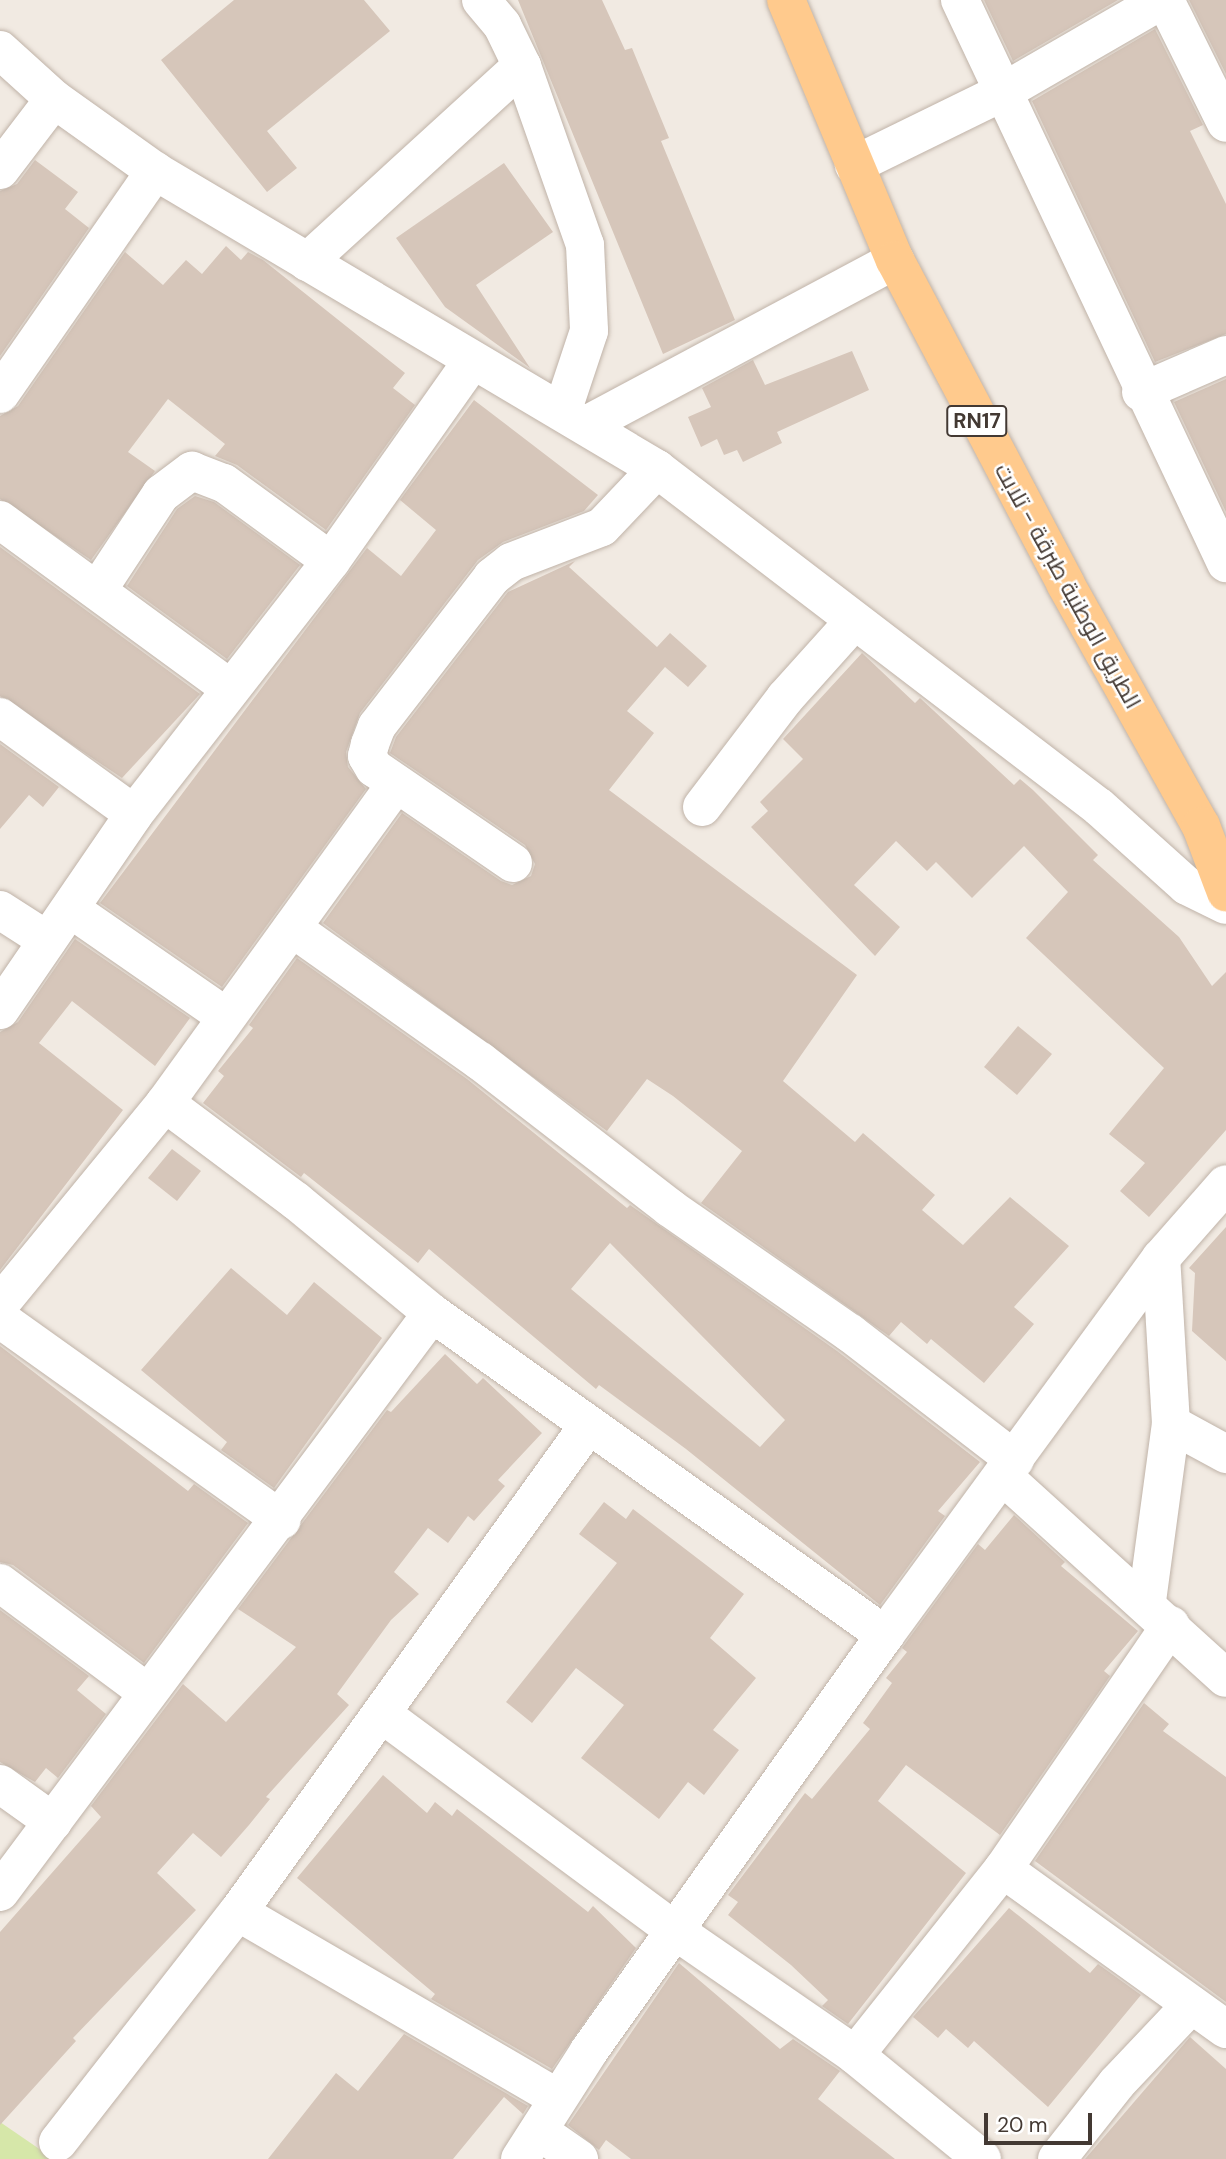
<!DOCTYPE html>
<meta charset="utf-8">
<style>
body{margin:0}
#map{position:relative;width:1226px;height:2159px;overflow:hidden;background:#f1eae2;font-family:"DM Sans",Cairo,sans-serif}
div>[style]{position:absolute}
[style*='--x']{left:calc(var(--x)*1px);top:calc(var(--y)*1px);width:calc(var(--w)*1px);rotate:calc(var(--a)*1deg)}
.green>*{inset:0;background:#d6e7a9}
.building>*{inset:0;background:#d6c6ba}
.roads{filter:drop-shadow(0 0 2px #c0b3a8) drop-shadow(0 0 2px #c0b3a8)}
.minor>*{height:38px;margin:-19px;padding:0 19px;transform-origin:19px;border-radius:19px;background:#fff}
.major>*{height:38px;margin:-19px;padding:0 19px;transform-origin:19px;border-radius:19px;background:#ffca8d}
span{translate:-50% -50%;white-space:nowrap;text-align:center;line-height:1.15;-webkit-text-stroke:5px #fff;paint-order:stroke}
.shield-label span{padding:2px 5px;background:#fff;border:2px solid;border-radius:5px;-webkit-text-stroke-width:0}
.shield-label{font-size:21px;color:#433933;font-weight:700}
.street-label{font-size:23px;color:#433933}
.scale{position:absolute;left:984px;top:2113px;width:108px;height:32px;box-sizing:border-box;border:4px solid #433933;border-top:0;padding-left:9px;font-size:21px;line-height:24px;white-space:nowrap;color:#433933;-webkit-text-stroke:5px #fff;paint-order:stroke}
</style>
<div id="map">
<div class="green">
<div style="clip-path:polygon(0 2122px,54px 2159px,0 2159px)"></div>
</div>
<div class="building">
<div style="clip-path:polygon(234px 0,364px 0,390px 31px,267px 131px,297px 168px,267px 192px,161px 60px)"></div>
<div style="clip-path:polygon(518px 0,602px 0,625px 50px,632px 48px,669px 138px,661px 141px,735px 320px,663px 354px)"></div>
<div style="clip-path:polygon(984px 0,1118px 0,1013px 61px)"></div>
<div style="clip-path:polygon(1189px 0,1226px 0,1226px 74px)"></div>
<div style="clip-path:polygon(1155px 29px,1203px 125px,1190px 131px,1226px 204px,1226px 334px,1155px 362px,1032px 101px)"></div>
<div style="clip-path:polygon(35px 160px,78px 192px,65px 209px,89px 228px,0 356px,0 191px,17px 184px)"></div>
<div style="clip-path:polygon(504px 163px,553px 232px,476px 285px,530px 368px,445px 307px,396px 238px)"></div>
<div style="clip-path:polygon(226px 246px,241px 260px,248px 252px,263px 260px,405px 373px,393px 388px,415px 405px,326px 530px,237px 465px,215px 456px,225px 444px,168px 399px,128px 452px,155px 471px,91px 560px,0 499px,0 416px,18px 406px,125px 252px,163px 285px,186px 260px,202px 274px)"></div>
<div style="clip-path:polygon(852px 351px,869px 390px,777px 432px,782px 443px,743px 462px,737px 450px,724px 455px,717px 439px,701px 447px,688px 417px,711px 407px,702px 388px,753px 360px,765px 385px)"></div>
<div style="clip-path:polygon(1226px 379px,1226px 512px,1174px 402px)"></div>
<div style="clip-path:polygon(474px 400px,598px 495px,584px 511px,503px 542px,478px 560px,360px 713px,346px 752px,348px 767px,366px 789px,222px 987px,100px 903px,367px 548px,401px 576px,436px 530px,400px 500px)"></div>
<div style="clip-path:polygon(195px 496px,214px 502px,300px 565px,227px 659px,127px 586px,177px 509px)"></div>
<div style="clip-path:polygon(0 547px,200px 694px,122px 778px,0 696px)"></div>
<div style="clip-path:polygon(575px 561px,569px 567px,657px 647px,670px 633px,707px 666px,688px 687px,665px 667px,627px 711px,654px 733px,609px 790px,857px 975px,783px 1081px,855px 1142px,863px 1133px,935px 1195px,922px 1210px,963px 1245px,1010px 1197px,1069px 1246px,1014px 1307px,1034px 1324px,984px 1383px,931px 1339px,927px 1344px,901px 1322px,889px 1336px,701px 1203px,742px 1151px,673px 1096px,647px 1079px,607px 1131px,323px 923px,402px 813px,501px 881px,512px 885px,531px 876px,535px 864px,525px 845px,390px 753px,396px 737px,508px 592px)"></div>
<div style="clip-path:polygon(862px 653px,915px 703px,920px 698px,1014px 785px,1020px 779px,1033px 790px,1098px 855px,1093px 860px,1179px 937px,1212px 986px,1226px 972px,1226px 1130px,1149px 1217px,1120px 1191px,1145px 1163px,1109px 1134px,1164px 1068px,1026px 938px,1068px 892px,1024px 846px,972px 898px,936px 862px,927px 871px,896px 841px,854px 885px,900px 927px,875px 956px,751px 827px,768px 811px,760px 802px,803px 759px,783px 739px)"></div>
<div style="clip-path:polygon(0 744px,59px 787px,43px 807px,29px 795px,0 829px)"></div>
<div style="clip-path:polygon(75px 939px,190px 1018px,155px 1066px,72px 1001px,39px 1043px,123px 1110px,0 1270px,0 1032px,18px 1022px)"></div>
<div style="clip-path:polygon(evenodd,297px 958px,467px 1079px,627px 1208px,630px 1205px,837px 1351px,980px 1462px,938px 1511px,945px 1516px,880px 1605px,686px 1449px,599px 1385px,596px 1389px,429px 1249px,418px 1263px,304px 1173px,301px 1177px,203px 1103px,224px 1076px,218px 1071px,253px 1028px,249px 1025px,297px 958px,610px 1243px,785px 1420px,760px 1447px,571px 1289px,610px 1243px)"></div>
<div style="clip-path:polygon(1018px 1026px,1052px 1054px,1017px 1095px,984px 1067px)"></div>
<div style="clip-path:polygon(172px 1149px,201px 1171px,177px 1201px,148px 1178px)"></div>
<div style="clip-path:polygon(1226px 1227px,1226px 1361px,1192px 1331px,1195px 1273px,1189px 1268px)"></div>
<div style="clip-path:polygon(231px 1268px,287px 1315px,314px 1282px,382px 1338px,274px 1488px,221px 1450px,227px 1442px,141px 1370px)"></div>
<div style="clip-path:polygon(0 1346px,188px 1491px,194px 1484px,248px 1523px,144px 1663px,13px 1565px,0 1562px)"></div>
<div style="clip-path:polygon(445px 1354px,477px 1384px,483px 1378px,542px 1433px,498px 1480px,505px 1486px,474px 1521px,468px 1516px,448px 1543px,428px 1528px,394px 1572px,419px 1594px,391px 1620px,337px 1694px,349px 1705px,266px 1797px,270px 1799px,249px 1825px,221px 1857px,193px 1833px,157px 1873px,196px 1910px,73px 2038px,76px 2041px,0 2125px,0 1932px,101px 1817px,91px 1806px,183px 1684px,226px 1722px,296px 1647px,238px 1609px,387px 1410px,391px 1412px)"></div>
<div style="clip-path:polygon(604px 1502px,626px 1519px,633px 1509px,744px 1594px,710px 1638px,756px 1678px,713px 1730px,739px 1750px,704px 1795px,688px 1782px,659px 1819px,581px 1758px,624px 1705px,576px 1668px,532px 1723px,506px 1702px,617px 1563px,579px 1534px)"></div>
<div style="clip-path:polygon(1014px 1515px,1065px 1562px,1061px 1566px,1138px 1631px,1104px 1671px,1110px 1676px,1000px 1835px,906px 1765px,878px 1801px,966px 1873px,848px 2024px,822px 2006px,828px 2000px,791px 1965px,728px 1915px,738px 1902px,728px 1895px,805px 1793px,812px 1799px,870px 1729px,863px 1723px,892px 1683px,886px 1678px,907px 1652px,902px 1648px,978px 1544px,985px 1550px)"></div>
<div style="clip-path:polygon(0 1610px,89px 1676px,77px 1690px,106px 1714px,58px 1778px,46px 1768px,35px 1782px,0 1762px)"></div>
<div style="clip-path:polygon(1144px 1703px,1169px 1724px,1163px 1731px,1226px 1777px,1226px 2002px,1035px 1861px)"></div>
<div style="clip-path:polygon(383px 1775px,427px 1813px,435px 1802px,452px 1816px,457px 1809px,588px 1912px,593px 1906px,636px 1948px,552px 2069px,431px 1999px,435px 1994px,297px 1878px)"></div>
<div style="clip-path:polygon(1009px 1908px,1090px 1973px,1098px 1964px,1141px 1995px,1048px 2107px,974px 2041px,968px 2048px,946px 2029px,938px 2038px,913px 2017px)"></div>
<div style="clip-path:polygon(679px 1963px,780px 2049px,793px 2039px,840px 2071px,818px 2099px,895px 2159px,631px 2159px,606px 2140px,599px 2150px,568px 2125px)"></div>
<div style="clip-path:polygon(404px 2034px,528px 2106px,523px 2114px,504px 2097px,453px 2159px,268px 2159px,336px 2073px,358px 2091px)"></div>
<div style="clip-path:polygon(1190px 2037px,1226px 2069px,1226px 2159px,1085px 2159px)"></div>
</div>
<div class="roads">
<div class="minor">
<div style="--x:481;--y:0;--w:33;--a:50"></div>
<div style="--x:502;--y:25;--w:46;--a:64"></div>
<div style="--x:522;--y:66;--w:190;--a:70.6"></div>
<div style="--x:585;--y:245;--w:86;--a:87.3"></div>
<div style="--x:589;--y:331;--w:82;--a:108.4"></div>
<div style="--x:960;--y:0;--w:623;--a:64.71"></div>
<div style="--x:1165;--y:0;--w:137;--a:63.6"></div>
<div style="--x:0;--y:50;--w:73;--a:42.2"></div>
<div style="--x:54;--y:99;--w:124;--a:35.5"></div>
<div style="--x:155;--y:171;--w:584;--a:30.69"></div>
<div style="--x:657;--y:469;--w:556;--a:37.41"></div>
<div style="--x:1099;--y:807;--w:118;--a:41.9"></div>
<div style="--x:1187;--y:886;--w:43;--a:26"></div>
<div style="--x:854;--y:165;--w:164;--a:-26.1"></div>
<div style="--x:1001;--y:93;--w:186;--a:-30"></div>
<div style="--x:0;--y:170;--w:89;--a:-52.7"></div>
<div style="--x:307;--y:262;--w:291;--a:-42.4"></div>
<div style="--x:1141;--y:392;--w:93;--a:-23.5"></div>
<div style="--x:0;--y:394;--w:272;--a:-55.2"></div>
<div style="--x:588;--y:424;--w:348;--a:-28.1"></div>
<div style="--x:0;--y:520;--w:283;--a:36.2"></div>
<div style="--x:99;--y:588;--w:113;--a:-56.6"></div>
<div style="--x:161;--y:494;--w:39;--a:-37"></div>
<div style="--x:192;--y:471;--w:34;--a:21"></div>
<div style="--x:224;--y:483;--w:132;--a:36.1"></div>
<div style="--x:0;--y:717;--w:165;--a:35.9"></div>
<div style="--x:702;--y:807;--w:137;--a:-52.7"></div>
<div style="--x:785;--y:698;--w:103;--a:-48.1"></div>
<div style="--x:513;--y:863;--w:168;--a:-145.6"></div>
<div style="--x:374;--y:768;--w:14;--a:-120"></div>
<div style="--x:367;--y:756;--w:12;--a:-76"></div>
<div style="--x:370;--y:744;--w:19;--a:-69"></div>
<div style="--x:377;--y:726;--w:188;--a:-52.3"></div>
<div style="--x:492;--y:577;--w:24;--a:-38"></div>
<div style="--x:511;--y:562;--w:97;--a:-21"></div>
<div style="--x:602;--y:527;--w:80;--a:-46.5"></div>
<div style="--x:0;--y:910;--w:56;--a:32.6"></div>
<div style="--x:72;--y:910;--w:186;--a:34.7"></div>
<div style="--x:292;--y:928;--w:230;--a:35.3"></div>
<div style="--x:480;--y:1061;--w:240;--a:37.7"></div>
<div style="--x:670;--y:1208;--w:219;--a:34.8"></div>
<div style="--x:850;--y:1333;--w:208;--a:37.6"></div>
<div style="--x:0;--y:1010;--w:237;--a:-55.6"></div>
<div style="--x:134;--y:814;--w:321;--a:-52.1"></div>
<div style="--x:331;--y:561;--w:245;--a:-54.8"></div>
<div style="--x:165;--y:1103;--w:164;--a:36.8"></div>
<div style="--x:296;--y:1201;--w:176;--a:39.5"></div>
<div style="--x:432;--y:1313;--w:556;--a:35.41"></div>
<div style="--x:0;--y:1304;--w:260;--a:-50.6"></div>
<div style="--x:165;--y:1103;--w:394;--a:-54.1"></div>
<div style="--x:0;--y:1319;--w:346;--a:35.5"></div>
<div style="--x:1171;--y:1424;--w:63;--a:28.6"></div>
<div style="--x:1004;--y:1477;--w:299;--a:42.2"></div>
<div style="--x:0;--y:1583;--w:184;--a:36.6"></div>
<div style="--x:1147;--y:1601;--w:179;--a:-82.3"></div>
<div style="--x:1171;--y:1424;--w:166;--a:-93.4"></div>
<div style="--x:382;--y:1714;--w:363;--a:36.5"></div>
<div style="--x:674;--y:1930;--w:220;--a:34.6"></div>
<div style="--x:855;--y:2055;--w:164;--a:39.3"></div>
<div style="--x:0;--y:1784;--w:65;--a:35.6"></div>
<div style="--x:1003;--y:1869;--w:274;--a:35.7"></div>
<div style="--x:0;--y:1892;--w:722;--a:-53.27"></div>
<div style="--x:238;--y:1912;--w:370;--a:30.2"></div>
<div style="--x:855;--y:2055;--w:238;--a:-51.5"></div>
<div style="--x:1003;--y:1869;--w:296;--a:-55.5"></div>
<div style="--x:539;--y:2131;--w:49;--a:35"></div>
<div style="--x:58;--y:2142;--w:292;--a:-52"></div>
<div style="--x:238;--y:1912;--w:599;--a:-54.24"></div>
<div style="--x:520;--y:2159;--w:128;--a:-57.4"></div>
<div style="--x:589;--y:2051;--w:511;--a:-54.57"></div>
<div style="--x:885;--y:1635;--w:467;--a:-53.8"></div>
<div style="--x:1161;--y:1258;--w:98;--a:-48.7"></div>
<div style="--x:1057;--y:2159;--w:97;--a:-51.7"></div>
<div style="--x:1117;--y:2083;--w:108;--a:-46.5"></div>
</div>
<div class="major">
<div style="--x:786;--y:0;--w:282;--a:67.3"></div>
<div style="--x:895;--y:260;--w:365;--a:62.2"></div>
<div style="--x:1065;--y:583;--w:278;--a:60.8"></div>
<div style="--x:1201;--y:826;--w:71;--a:69.3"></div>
</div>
</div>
<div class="shield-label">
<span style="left:977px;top:421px">RN17</span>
</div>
<div class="street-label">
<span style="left:1068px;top:586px;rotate:61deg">الطريق الوطنية طبرقة - تلابت</span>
</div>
<div class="scale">20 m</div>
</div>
